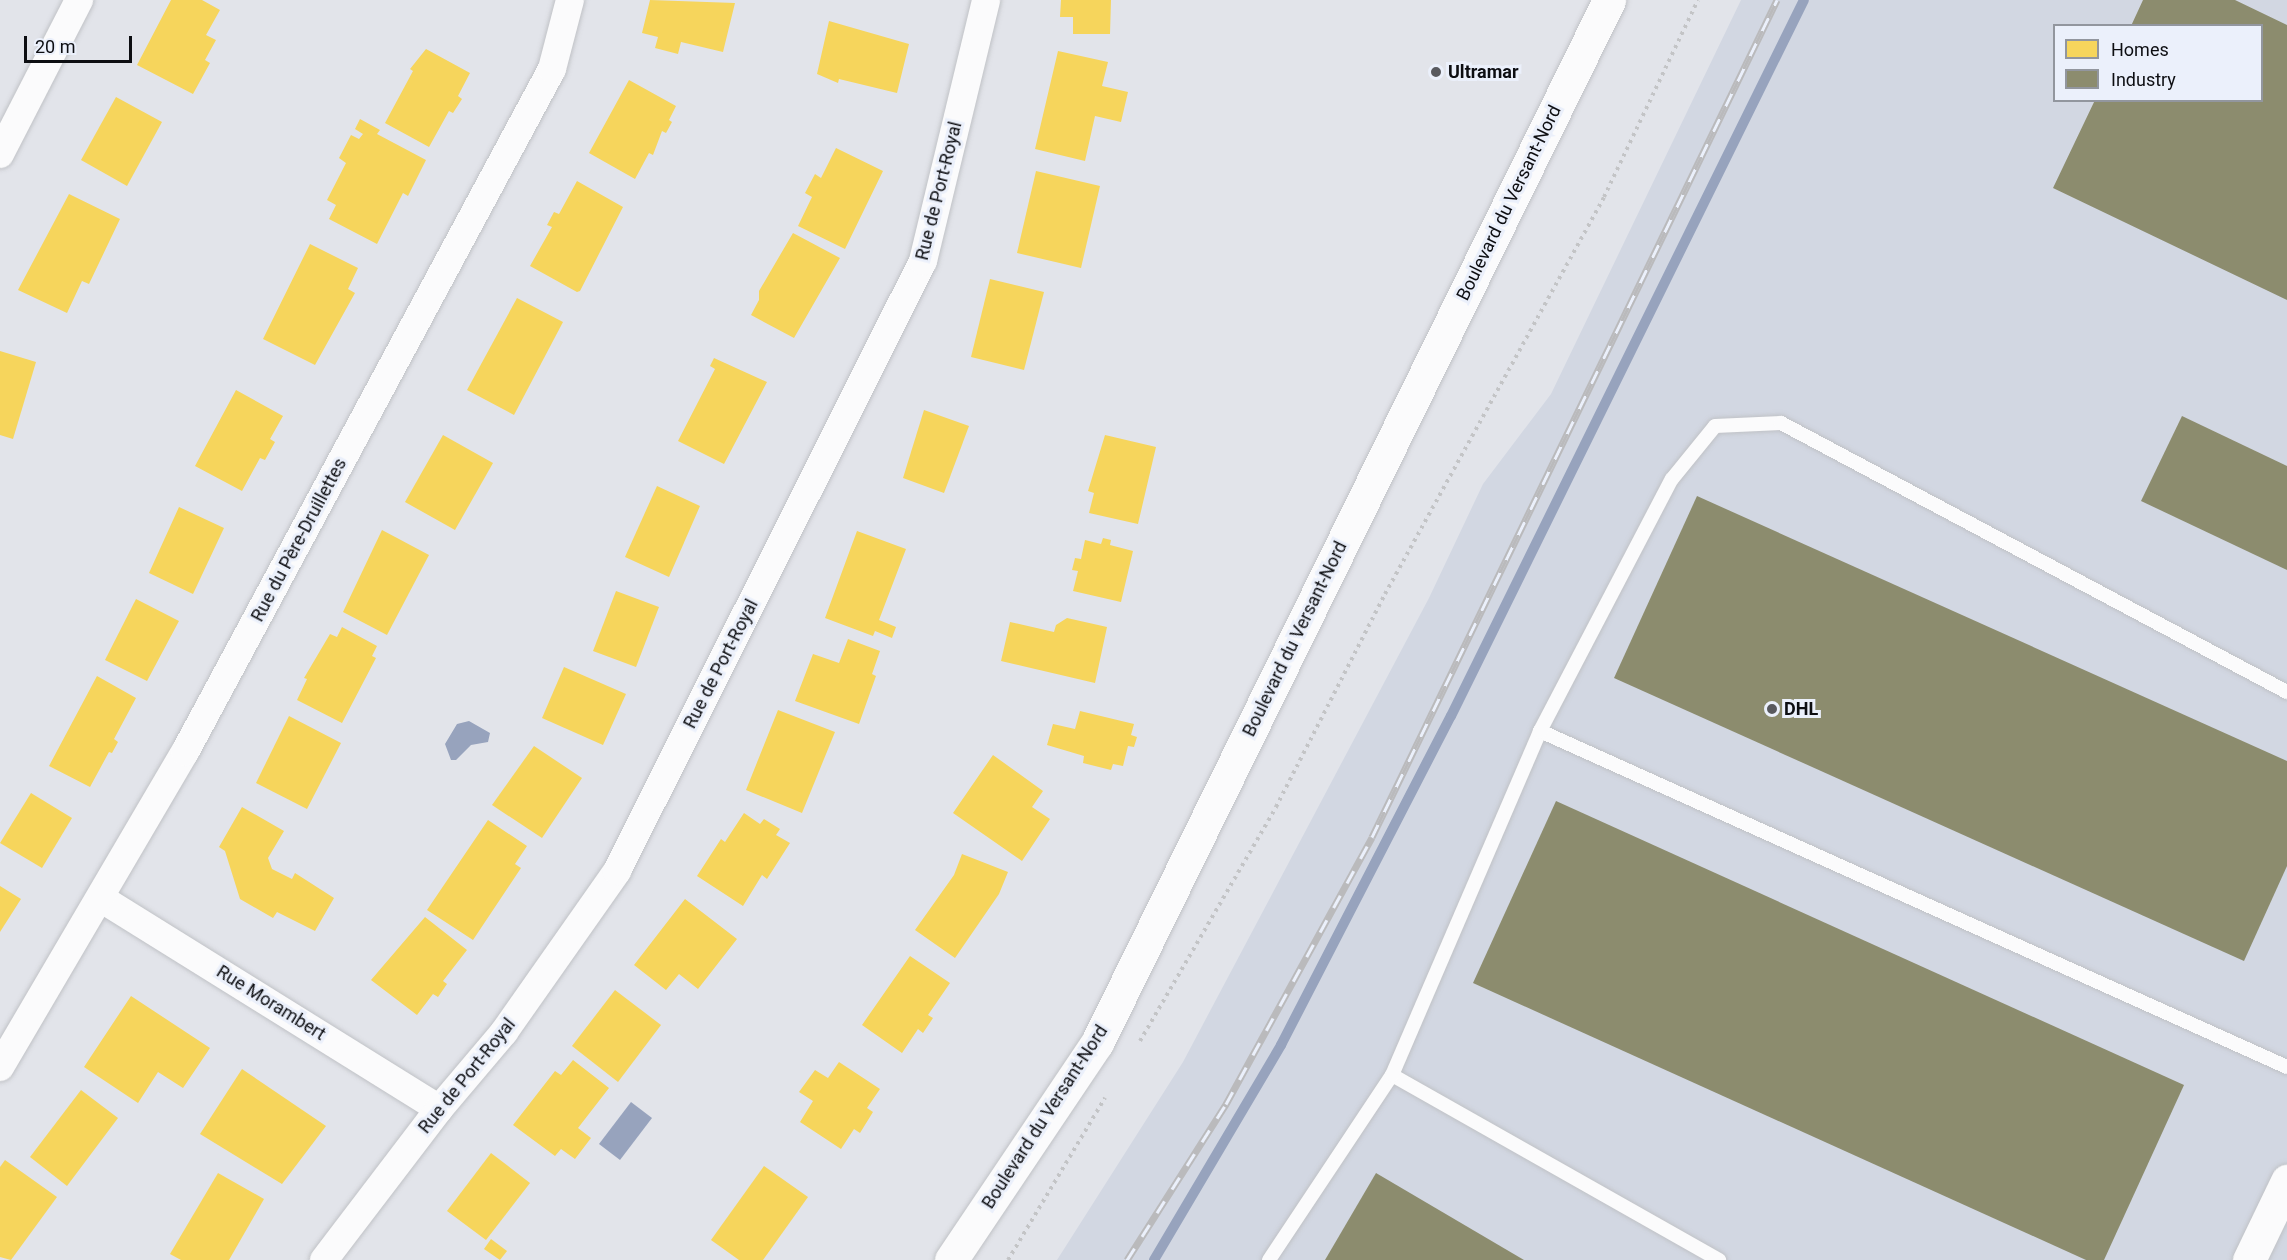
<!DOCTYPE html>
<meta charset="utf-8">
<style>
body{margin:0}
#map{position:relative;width:2287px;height:1260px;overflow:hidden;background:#e2e4ea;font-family:Roboto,sans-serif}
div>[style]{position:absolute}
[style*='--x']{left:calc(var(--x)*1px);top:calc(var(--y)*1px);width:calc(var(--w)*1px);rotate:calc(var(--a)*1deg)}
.built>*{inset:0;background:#d2d7e2}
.water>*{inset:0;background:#97a3bd}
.homes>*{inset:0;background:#f6d55c}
.industry>*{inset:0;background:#8c8c6e}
.stream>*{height:10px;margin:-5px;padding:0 5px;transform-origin:5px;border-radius:5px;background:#97a3bd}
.path>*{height:4px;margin-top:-2px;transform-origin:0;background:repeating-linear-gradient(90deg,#c3c4c6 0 3px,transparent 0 7.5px)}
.roads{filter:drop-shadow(0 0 2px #c0c2c6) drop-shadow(0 0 2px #c0c2c6)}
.lane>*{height:14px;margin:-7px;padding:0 7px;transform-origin:7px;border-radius:7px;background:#fbfbfc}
.street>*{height:28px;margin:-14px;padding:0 14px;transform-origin:14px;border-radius:14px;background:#fbfbfc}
.secondary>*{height:33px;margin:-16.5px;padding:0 16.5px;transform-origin:16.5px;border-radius:16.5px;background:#fbfbfc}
.rail>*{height:7px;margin-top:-3.5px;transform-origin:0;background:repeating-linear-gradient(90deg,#ebf0fb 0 14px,#bababc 0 28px);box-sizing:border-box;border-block:2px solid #bababc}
.dots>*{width:16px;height:16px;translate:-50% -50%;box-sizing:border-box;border:3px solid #ebf0fb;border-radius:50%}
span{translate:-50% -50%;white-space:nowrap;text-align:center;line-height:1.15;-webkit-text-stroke:6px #ebf0fb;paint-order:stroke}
.poi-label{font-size:18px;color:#0d0e12;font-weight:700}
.left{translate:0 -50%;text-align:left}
.street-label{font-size:18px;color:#0d0e12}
.legend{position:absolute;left:2053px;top:24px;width:210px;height:78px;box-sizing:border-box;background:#ebf0fb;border:2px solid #92969e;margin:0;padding:8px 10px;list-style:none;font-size:18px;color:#0d0e12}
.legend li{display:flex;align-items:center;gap:12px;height:30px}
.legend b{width:30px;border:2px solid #92969e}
.scale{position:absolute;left:24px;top:36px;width:108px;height:27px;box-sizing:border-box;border:3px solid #0d0e12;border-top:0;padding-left:8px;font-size:18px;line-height:21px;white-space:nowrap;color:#0d0e12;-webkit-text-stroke:4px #ebf0fb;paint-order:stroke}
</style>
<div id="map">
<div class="built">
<div style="clip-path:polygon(evenodd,1741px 0,2287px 0,2287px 1260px,1057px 1260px,1183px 1062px,1429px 598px,1483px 484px,1551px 394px,1741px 0,2054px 26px,2262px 26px,2262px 100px,2054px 100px,2054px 26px)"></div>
</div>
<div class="water">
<div style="clip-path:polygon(469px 721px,490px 733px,488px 742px,471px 745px,456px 760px,451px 760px,445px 744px,457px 724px)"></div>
<div style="clip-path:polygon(631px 1102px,652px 1118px,620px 1160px,599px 1144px)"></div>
</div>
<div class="homes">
<div style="clip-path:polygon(171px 0,202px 0,220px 10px,206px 35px,216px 40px,205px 60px,210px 63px,193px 94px,137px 65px)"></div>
<div style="clip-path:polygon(650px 0,735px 3px,723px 52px,681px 42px,678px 54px,655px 48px,658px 37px,642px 33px)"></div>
<div style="clip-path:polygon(1061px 0,1111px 0,1110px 34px,1073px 34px,1073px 17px,1060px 17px)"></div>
<div style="clip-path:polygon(829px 21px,909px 44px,897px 93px,839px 79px,838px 83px,817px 74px)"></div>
<div style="clip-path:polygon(426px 49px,470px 73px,458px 96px,462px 99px,453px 113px,449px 111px,429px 147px,385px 123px,413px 71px,410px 69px)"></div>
<div style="clip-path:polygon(1058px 51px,1108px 62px,1102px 86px,1128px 92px,1121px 122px,1095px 116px,1085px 161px,1035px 149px)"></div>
<div style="clip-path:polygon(629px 80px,676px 106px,669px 120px,672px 122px,666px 133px,662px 131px,653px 155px,649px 153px,635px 179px,589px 153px)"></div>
<div style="clip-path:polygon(116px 97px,162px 122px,127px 186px,81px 160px)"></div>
<div style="clip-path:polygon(360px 119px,380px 130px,377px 134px,426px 160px,408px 196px,403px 193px,377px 244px,329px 219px,336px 205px,327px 200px,346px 163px,339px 158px,351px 135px,359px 139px,363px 134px,355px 129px)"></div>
<div style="clip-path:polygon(836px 148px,883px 171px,845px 249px,798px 226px,812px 197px,805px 193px,815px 174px,821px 178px)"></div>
<div style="clip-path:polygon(1036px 171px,1100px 186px,1081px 268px,1017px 253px)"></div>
<div style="clip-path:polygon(577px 181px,623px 207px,580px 291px,577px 292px,530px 266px,552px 227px,547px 225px,554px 212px,559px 214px)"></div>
<div style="clip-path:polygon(69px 194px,120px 219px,89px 284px,82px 281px,67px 313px,18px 290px)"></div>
<div style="clip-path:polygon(793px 233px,840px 258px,794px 338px,751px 315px,759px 300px,759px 291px)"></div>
<div style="clip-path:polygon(310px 244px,358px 268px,348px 289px,355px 293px,315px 365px,263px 339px)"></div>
<div style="clip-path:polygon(990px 279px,1044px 292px,1024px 370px,971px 357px)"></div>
<div style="clip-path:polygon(517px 298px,563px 322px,514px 415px,467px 390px)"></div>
<div style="clip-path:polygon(0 351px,36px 362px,13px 439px,0 435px)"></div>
<div style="clip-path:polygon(714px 358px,767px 382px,724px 464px,678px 441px,715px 369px,710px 366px)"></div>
<div style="clip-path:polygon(236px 390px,283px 416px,270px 439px,275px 442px,265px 460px,260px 458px,242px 491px,195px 466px)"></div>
<div style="clip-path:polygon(924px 410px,969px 426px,944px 493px,903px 478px)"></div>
<div style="clip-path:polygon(443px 435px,493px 463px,455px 530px,405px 502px)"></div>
<div style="clip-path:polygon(1105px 435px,1156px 447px,1138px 524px,1089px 513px,1094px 493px,1088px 491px)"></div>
<div style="clip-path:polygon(657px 486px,700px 506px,669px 577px,625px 557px)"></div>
<div style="clip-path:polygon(179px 507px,224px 528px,193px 594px,149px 573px)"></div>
<div style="clip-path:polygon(382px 530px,429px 555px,387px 635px,343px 612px)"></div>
<div style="clip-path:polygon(857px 531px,906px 549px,879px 620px,896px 627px,892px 638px,875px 631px,873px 636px,825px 618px)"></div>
<div style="clip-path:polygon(1103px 538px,1111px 540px,1110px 545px,1133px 551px,1121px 602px,1073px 591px,1078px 571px,1072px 570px,1075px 558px,1081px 559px,1085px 540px,1101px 544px)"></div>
<div style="clip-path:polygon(616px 591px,659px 607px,636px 667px,593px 651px)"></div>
<div style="clip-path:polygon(136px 599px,179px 621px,147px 681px,105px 660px)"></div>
<div style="clip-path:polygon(1067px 618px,1107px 627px,1095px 683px,1001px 661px,1010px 622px,1054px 632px,1056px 625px)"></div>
<div style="clip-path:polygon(342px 627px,377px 646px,372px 656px,376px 658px,342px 723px,297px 700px,307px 679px,304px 678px,330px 634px,337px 637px)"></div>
<div style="clip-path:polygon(848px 639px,880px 651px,872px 674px,876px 676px,859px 724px,795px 701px,813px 654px,839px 663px)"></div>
<div style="clip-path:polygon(564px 667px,626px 694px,603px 745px,542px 718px)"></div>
<div style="clip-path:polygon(97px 676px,136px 698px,114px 739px,118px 742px,112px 753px,109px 752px,90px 787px,49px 766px)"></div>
<div style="clip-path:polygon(778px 710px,835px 732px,802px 813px,746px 790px)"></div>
<div style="clip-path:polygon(1080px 711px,1134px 724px,1131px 735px,1137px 737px,1134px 747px,1128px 746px,1123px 766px,1113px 764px,1111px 770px,1083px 763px,1084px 756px,1047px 745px,1053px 724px,1075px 729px)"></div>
<div style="clip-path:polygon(289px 716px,341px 743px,307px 809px,256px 783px)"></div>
<div style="clip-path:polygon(534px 746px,582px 778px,542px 838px,492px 805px)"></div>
<div style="clip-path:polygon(993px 755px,1043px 791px,1032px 807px,1050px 819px,1022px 861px,953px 813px)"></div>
<div style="clip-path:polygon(31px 793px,72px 818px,42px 868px,0 843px)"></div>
<div style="clip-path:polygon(242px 807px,284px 831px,268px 858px,272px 869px,292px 879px,295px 873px,334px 898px,315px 931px,277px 912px,273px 918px,240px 899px,225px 851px,219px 847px)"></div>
<div style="clip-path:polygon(744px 813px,760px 824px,764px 819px,780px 829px,776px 835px,790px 843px,767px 879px,762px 875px,743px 906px,697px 876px,721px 839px,725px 842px)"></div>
<div style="clip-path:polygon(488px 820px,527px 846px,515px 864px,521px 868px,473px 940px,427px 910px)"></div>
<div style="clip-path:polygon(962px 854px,1008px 872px,999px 894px,955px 958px,915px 930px,954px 875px)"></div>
<div style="clip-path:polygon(0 886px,21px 899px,0 932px)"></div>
<div style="clip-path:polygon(685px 899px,737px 939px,698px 989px,679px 974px,666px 990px,634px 965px)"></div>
<div style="clip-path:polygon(425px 917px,467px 950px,443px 981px,447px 984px,438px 997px,433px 994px,417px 1015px,371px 980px)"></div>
<div style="clip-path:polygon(910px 956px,950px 983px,928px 1015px,933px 1018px,923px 1033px,918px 1029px,902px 1053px,862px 1025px)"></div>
<div style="clip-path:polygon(615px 990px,661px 1025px,618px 1082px,572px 1046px)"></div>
<div style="clip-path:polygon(131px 996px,210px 1048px,183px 1088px,158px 1072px,138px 1103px,84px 1067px)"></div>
<div style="clip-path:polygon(573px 1060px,609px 1088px,578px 1128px,591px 1138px,575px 1159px,561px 1149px,555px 1156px,513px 1125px,555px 1071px,561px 1075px)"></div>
<div style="clip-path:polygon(839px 1062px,880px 1089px,867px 1108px,873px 1112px,860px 1133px,854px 1129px,841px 1149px,800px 1122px,813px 1101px,799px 1092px,815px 1070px,828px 1078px)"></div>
<div style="clip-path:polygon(242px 1069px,326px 1126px,282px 1184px,200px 1134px)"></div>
<div style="clip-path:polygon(81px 1090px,118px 1118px,67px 1186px,30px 1157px)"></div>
<div style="clip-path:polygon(491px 1153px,530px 1183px,486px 1240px,447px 1211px)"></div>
<div style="clip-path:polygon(5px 1160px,57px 1197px,11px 1260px,0 1257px,0 1167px)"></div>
<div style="clip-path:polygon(764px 1166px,808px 1197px,763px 1260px,739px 1260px,711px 1240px)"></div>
<div style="clip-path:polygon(218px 1173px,264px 1199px,229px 1260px,181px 1260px,170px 1254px)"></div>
<div style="clip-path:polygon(491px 1239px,507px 1251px,500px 1260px,484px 1249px)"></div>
</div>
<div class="industry">
<div style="clip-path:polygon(2143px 0,2235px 0,2287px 25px,2287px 300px,2053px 188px,2095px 100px,2262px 100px,2262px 26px,2131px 26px)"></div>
<div style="clip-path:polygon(2182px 416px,2287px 466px,2287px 570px,2141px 501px)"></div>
<div style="clip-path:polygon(1697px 496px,2287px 761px,2287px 866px,2244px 961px,1614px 678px)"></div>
<div style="clip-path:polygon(1556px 801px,2184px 1085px,2104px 1260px,2086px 1260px,1473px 983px)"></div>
<div style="clip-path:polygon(1376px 1173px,1524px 1260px,1325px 1260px)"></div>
</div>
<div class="stream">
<div style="--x:1154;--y:1260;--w:250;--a:-59.4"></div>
<div style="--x:1281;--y:1045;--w:370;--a:-62.7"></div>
<div style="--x:1451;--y:716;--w:798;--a:-63.76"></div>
</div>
<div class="path">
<div style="--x:1140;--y:1041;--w:271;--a:-59.8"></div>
<div style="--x:1276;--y:807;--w:239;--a:-62.9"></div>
<div style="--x:1385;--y:594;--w:453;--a:-61.1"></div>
<div style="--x:1604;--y:197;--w:218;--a:-64.5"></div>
<div style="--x:1008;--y:1260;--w:189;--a:-59.1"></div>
</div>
<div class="roads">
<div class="lane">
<div style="--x:1540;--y:731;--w:819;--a:24.22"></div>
<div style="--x:1392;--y:1075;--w:376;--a:29.5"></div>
<div style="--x:1269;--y:1260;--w:222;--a:-56.4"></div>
<div style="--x:1392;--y:1075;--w:374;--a:-66.7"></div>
<div style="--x:1540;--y:731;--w:284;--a:-62.4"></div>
<div style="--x:1672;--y:479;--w:68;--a:-50.9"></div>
<div style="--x:1715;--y:426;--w:66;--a:-2.6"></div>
<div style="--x:1781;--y:423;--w:573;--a:28"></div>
</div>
<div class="street">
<div style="--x:0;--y:154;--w:173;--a:-62.8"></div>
<div style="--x:102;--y:899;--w:397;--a:31.9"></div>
<div style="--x:0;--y:1067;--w:365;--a:-59.6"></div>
<div style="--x:185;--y:752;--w:775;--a:-61.75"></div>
<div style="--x:552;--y:69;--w:71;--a:-75.4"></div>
<div style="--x:324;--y:1260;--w:190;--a:-52.7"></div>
<div style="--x:439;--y:1109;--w:101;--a:-49.8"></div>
<div style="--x:504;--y:1032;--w:197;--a:-54.9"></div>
<div style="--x:617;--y:871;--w:682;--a:-63.36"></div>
<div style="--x:923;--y:261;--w:268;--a:-76.4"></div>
</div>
<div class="secondary">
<div style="--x:951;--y:1260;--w:262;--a:-56.1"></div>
<div style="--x:1097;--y:1043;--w:1162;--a:-63.85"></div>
<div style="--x:2249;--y:1260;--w:88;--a:-64.3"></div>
</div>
</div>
<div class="rail">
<div style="--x:1127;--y:1260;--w:185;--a:-57.6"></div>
<div style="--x:1226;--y:1104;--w:304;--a:-61.3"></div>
<div style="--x:1372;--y:837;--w:930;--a:-64.18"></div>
</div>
<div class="dots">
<div style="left:1436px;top:72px;background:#58595e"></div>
<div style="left:1772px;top:709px;background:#58595e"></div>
</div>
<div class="poi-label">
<span class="left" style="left:1448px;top:72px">Ultramar</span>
<span class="left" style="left:1784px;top:709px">DHL</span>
</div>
<div class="street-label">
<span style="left:939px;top:191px;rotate:-76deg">Rue de Port-Royal</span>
<span style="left:1509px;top:203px;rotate:-64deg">Boulevard du Versant-Nord</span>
<span style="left:299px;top:540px;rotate:-62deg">Rue du Père-Druillettes</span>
<span style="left:1295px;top:639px;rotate:-64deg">Boulevard du Versant-Nord</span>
<span style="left:721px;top:664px;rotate:-63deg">Rue de Port-Royal</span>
<span style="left:271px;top:1003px;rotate:32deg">Rue Morambert</span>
<span style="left:467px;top:1076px;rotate:-51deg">Rue de Port-Royal</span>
<span style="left:1045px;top:1117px;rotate:-57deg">Boulevard du Versant-Nord</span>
</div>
<ul class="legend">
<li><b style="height:16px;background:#f6d55c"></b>Homes</li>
<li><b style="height:16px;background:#8c8c6e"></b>Industry</li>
</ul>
<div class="scale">20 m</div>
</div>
